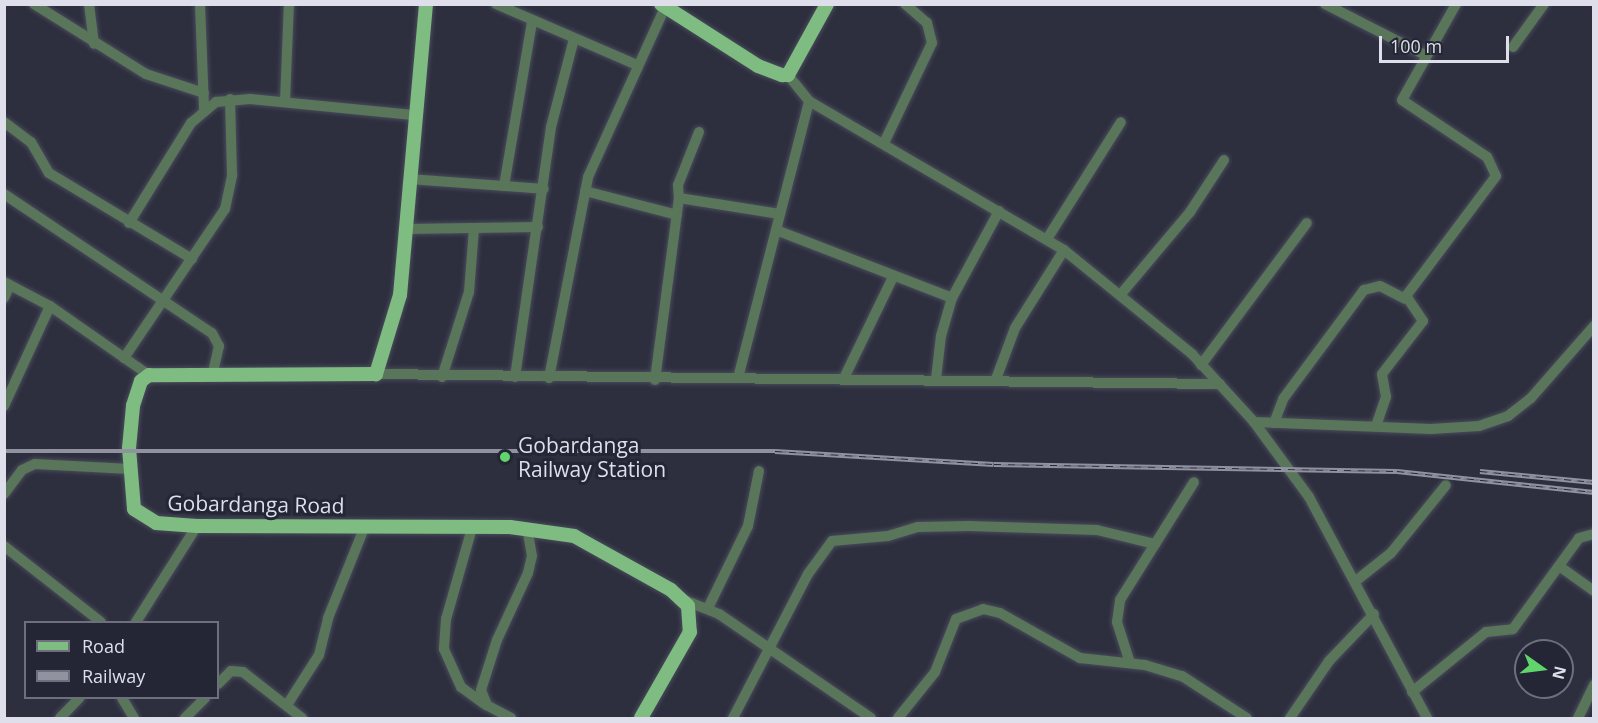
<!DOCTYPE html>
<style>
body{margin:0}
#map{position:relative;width:1598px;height:723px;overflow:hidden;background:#2d2f3f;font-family:"Open Sans",sans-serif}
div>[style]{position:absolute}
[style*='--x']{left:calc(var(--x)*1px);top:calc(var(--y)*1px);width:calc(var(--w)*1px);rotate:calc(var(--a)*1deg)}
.roads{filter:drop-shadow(0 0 2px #494b5a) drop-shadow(0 0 2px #494b5a)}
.minor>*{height:10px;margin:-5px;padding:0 5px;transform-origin:5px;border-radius:5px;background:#59765a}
.major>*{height:14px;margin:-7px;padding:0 7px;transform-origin:7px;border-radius:7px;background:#7fbc82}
.rail>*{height:4.5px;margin-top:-2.25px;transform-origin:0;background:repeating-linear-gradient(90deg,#242535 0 7px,#90929f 0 14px);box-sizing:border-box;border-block:2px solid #90929f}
.dots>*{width:16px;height:16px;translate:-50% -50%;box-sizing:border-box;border:3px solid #242535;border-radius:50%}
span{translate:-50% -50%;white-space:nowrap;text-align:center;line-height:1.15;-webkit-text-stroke:6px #242535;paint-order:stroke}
.poi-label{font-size:21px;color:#dedfea}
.left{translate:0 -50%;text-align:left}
.street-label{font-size:21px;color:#dedfea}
.frame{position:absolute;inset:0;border:6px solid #dedfea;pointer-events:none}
.legend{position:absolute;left:24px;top:621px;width:195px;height:78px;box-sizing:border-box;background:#242535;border:2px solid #6e6f7d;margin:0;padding:8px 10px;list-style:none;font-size:18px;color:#dedfea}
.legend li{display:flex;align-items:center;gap:12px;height:30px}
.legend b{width:30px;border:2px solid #6e6f7d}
.north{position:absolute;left:1514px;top:639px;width:60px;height:60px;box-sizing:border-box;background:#242535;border:2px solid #6e6f7d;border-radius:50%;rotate:104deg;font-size:16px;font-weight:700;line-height:24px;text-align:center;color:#dedfea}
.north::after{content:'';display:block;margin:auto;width:21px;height:27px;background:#5fd56b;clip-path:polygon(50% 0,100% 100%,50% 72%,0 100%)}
.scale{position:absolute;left:1379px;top:36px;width:130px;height:27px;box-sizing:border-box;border:3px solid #dedfea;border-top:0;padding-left:8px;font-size:18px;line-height:21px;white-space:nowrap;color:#dedfea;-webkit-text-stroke:4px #242535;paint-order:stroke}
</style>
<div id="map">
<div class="roads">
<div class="minor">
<div style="--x:34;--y:4;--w:132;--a:32"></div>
<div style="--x:146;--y:74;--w:61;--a:18.1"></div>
<div style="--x:89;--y:4;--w:40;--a:82.9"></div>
<div style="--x:200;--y:4;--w:105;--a:87.8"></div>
<div style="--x:496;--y:4;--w:154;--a:23.4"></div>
<div style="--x:1325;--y:4;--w:112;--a:27"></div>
<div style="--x:1513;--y:47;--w:53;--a:-54.2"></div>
<div style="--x:788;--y:75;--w:33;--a:51"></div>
<div style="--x:809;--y:101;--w:295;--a:30.3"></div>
<div style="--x:1064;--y:250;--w:165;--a:39.1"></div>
<div style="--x:1192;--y:354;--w:92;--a:47.6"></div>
<div style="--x:1254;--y:422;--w:93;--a:53.7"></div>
<div style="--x:1309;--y:497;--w:251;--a:61.9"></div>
<div style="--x:285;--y:102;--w:98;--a:-87.7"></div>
<div style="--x:4;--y:122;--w:34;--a:37"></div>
<div style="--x:31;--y:142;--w:36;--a:60"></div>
<div style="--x:49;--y:173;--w:167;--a:31"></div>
<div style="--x:699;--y:132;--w:57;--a:111.6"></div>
<div style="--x:678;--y:185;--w:13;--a:86"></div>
<div style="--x:679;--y:198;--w:102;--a:9"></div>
<div style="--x:884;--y:143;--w:111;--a:-64.4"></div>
<div style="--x:932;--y:43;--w:21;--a:-104"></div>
<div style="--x:927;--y:23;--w:29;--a:-139"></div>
<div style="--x:409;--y:179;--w:135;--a:4.2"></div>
<div style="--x:504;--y:186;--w:166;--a:-80.3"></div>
<div style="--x:585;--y:191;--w:95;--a:14.6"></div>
<div style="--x:4;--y:194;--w:250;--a:33.8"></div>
<div style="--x:212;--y:333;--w:15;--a:62"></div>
<div style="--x:219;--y:346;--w:28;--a:103"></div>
<div style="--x:129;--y:223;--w:118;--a:-58.2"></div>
<div style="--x:191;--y:123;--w:33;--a:-40"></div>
<div style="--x:216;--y:102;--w:34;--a:-5"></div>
<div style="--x:250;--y:99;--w:164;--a:5.6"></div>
<div style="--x:406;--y:229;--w:132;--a:-0.9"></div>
<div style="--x:776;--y:230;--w:189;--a:21.1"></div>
<div style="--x:1047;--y:239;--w:138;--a:-57.7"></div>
<div style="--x:4;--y:282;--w:52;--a:27.6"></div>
<div style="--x:50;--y:306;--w:121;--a:34.9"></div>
<div style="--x:1121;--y:294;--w:107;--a:-49.9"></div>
<div style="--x:1190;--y:212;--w:62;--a:-56.8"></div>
<div style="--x:4;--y:298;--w:14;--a:-65"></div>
<div style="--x:124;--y:358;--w:180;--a:-55.9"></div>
<div style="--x:225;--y:209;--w:35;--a:-78"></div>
<div style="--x:232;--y:175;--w:76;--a:-91.5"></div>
<div style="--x:1201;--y:365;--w:177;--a:-53.3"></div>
<div style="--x:376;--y:374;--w:844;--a:0.68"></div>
<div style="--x:442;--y:377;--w:89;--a:-72.4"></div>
<div style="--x:469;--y:292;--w:64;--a:-85.5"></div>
<div style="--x:515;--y:377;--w:253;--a:-81.8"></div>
<div style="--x:551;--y:127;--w:91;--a:-75.4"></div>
<div style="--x:549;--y:378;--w:205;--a:-79"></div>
<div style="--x:588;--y:177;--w:187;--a:-65.6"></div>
<div style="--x:738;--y:378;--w:286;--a:-75.6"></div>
<div style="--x:844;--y:378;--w:112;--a:-64.1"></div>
<div style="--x:936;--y:379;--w:43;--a:-83.4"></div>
<div style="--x:941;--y:336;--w:40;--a:-74"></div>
<div style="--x:952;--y:298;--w:99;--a:-61.6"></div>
<div style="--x:996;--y:379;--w:54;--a:-69.6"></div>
<div style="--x:1015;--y:328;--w:92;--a:-57.9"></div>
<div style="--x:655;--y:380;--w:184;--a:-82.5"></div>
<div style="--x:4;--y:406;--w:110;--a:-65.3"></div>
<div style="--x:1254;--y:422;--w:177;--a:2.3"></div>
<div style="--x:1431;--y:429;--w:48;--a:-3.6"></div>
<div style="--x:1479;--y:426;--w:31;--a:-19"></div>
<div style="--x:1508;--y:416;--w:29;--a:-38"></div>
<div style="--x:1531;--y:398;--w:96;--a:-48.8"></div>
<div style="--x:1274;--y:423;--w:26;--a:-69"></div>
<div style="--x:1283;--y:399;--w:136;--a:-53.4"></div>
<div style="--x:1364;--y:290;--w:16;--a:-14"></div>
<div style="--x:1380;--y:286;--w:28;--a:27"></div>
<div style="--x:1376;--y:426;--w:31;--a:-71"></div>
<div style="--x:1386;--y:397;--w:23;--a:-100"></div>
<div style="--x:1382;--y:374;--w:67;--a:-52.3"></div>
<div style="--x:1423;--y:321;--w:30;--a:-124"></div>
<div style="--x:1406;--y:296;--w:150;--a:-53.1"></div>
<div style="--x:1496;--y:176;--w:21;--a:-115"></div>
<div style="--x:1487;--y:157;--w:102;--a:-146.2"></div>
<div style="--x:1402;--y:100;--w:110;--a:-60.6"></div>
<div style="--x:4;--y:494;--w:30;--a:-53"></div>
<div style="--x:22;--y:470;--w:14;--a:-25"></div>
<div style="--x:35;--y:464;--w:95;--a:3"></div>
<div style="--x:472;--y:528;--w:95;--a:105.9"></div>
<div style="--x:446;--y:619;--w:30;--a:94"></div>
<div style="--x:444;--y:649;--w:42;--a:65.9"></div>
<div style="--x:461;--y:687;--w:31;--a:36"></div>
<div style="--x:4;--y:546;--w:123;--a:38.1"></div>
<div style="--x:1559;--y:566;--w:43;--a:35.5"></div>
<div style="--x:1357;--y:580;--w:43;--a:-38.5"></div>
<div style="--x:1391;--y:553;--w:87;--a:-51"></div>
<div style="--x:684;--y:600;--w:38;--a:22"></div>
<div style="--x:719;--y:614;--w:184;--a:34.4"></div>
<div style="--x:708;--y:608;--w:91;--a:-64"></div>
<div style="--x:748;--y:526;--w:56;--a:-78.7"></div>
<div style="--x:136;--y:622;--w:114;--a:-57.6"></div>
<div style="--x:1130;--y:663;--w:43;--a:-107.6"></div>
<div style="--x:1117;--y:622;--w:22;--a:-82"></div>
<div style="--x:1120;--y:600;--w:139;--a:-57.9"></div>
<div style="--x:218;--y:684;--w:18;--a:-45"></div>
<div style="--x:231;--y:671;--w:12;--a:5"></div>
<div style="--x:243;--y:672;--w:75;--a:37.9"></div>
<div style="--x:1412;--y:692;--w:95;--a:-39"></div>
<div style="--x:1486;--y:632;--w:27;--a:-6"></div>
<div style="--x:1513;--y:629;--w:112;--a:-54"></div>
<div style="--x:1579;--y:538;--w:16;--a:-15"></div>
<div style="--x:122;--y:698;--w:23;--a:59"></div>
<div style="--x:287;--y:705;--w:59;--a:-57.4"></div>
<div style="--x:319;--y:655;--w:38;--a:-76"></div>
<div style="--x:328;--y:618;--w:99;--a:-68.1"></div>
<div style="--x:60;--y:718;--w:28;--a:-46"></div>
<div style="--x:185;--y:718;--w:28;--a:-45"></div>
<div style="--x:511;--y:718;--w:27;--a:-152"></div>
<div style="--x:487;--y:705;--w:16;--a:-112"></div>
<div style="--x:481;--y:690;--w:52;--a:-72.3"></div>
<div style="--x:497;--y:640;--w:74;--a:-65.2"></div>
<div style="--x:528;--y:573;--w:17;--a:-77"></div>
<div style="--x:532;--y:556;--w:28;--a:-100"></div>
<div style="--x:733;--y:718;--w:162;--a:-62.5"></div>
<div style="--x:808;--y:574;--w:41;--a:-54"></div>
<div style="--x:832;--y:541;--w:56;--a:-5.1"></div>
<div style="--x:888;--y:536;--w:31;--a:-17"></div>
<div style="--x:918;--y:527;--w:51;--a:-1.1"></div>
<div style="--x:969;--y:526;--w:128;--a:1.8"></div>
<div style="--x:1097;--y:530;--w:60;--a:13.6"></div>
<div style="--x:898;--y:718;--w:59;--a:-51.2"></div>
<div style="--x:935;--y:672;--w:57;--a:-68.4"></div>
<div style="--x:956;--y:619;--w:29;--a:-20"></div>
<div style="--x:983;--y:609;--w:17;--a:13"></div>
<div style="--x:1000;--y:613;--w:92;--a:29.4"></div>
<div style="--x:1080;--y:658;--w:65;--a:6.1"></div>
<div style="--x:1145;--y:665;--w:39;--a:17"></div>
<div style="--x:1182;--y:676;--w:77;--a:32.9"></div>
<div style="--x:1290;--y:718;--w:69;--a:-55.6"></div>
<div style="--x:1329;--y:661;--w:65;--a:-46.2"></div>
<div style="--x:1578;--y:718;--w:37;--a:-64"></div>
</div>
<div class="major">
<div style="--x:426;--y:4;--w:292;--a:95.1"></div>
<div style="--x:400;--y:295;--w:83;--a:106.9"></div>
<div style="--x:376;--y:374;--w:227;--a:179.7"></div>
<div style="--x:149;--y:375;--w:10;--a:143"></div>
<div style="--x:141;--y:381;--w:26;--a:108"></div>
<div style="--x:133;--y:406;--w:42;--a:95.4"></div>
<div style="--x:129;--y:448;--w:61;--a:85.3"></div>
<div style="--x:134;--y:509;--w:26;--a:32"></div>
<div style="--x:156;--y:523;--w:41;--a:4.2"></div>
<div style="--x:197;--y:526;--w:313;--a:0.2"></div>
<div style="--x:510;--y:527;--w:65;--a:8"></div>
<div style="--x:574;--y:536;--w:111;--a:29.1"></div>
<div style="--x:671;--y:590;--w:23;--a:43"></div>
<div style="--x:688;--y:606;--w:26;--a:86"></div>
<div style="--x:690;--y:632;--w:99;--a:119.7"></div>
<div style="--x:661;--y:4;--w:115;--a:32.6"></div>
<div style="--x:758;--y:66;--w:26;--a:21"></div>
<div style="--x:782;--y:75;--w:6;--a:0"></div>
<div style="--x:788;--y:75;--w:81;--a:-61.2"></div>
</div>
</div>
<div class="rail">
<div style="--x:4;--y:451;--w:771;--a:0"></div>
<div style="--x:775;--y:451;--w:219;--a:3.4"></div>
<div style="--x:994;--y:464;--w:403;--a:1"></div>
<div style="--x:1397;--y:471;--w:198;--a:6.1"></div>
<div style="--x:1480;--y:471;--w:115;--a:5.5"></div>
</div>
<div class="dots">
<div style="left:505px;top:457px;background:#5fd56b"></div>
</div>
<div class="poi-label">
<span class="left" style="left:518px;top:457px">Gobardanga<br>Railway Station</span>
</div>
<div class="street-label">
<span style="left:256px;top:504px;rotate:1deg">Gobardanga Road</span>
</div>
<div class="frame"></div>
<ul class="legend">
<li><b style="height:8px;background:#7fbc82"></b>Road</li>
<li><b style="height:8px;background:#90929f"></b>Railway</li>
</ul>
<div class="north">N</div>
<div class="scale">100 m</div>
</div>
